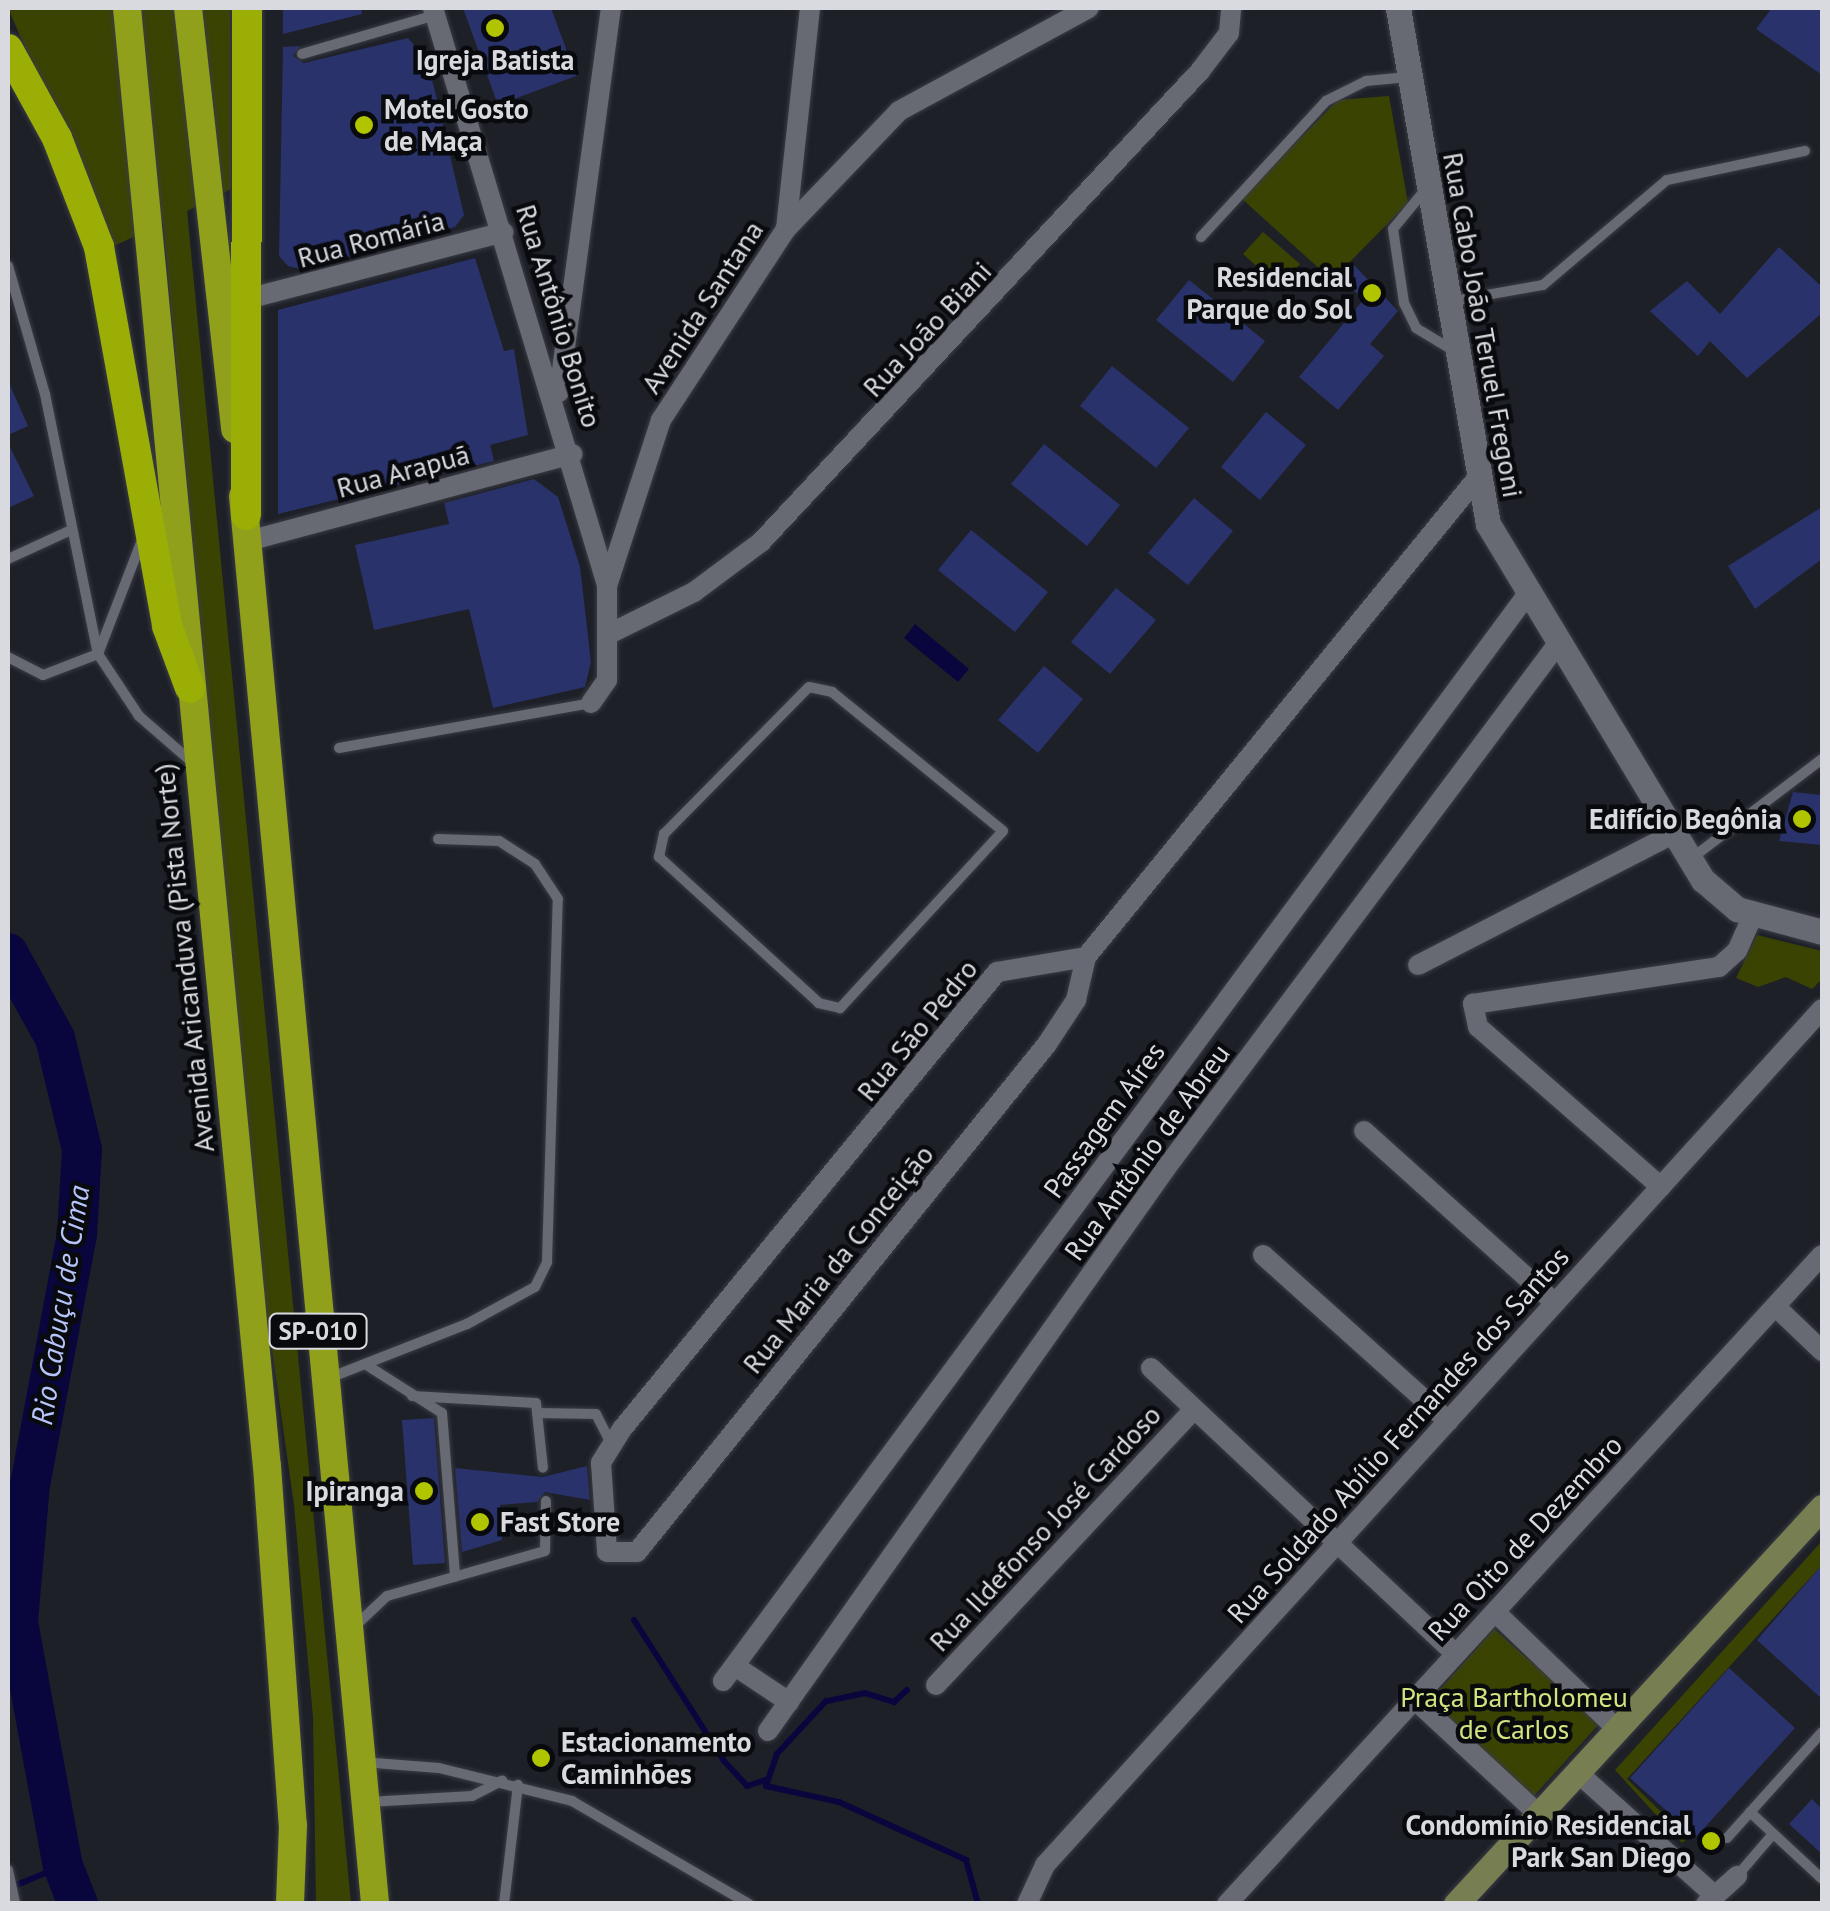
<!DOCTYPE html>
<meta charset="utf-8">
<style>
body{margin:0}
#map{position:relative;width:1830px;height:1911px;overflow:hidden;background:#1e2028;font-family:"PT Sans",sans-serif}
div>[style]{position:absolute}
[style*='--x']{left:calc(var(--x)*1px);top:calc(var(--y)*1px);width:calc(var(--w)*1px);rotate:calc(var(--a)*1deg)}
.green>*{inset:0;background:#3b4302}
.water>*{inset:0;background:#09063d}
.stream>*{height:6px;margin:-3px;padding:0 3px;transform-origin:3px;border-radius:3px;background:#09063d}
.river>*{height:40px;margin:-20px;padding:0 20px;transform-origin:20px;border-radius:20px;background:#09063d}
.building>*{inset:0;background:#2a326b}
.roads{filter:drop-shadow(0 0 2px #3a3c43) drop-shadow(0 0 2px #3a3c43)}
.service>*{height:10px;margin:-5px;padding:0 5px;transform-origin:5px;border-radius:5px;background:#676973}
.minor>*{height:20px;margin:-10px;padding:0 10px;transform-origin:10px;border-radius:10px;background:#676973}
.tertiary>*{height:25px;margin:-12.5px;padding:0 12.5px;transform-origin:12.5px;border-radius:12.5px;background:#676973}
.secondary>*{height:25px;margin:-12.5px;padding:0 12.5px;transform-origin:12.5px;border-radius:12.5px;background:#777e52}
.trunk>*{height:28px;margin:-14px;padding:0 14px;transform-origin:14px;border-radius:14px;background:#90a01b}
.motorway>*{height:30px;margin:-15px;padding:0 15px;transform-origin:15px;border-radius:15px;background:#9bae05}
.dots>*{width:28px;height:28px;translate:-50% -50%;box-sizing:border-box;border:5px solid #090a0e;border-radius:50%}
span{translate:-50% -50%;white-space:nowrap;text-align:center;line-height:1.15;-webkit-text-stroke:9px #090a0e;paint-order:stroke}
.shield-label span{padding:2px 8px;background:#090a0e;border:2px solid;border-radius:8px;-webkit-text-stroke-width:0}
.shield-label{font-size:25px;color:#d9dae0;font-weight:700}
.poi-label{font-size:28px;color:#d9dae0;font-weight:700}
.left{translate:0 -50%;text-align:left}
.right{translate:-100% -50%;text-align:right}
.street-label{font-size:28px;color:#d9dae0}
.park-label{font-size:28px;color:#d2e47e}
.water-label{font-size:30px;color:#b6c4fa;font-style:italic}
.frame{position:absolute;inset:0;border:10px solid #d9dae0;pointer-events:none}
</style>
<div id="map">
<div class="green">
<div style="clip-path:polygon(8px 8px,230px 8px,231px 189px,187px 211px,351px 1903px,316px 1903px,313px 1717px,294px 1505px,257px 1244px,163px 223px,112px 247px)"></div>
<div style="clip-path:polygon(1389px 96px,1408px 203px,1332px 280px,1241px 198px,1338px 100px)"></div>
<div style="clip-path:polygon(1263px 232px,1300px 264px,1280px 287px,1243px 254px)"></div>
<div style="clip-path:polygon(1757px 935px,1822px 951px,1822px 979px,1812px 989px,1786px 977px,1758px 987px,1736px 978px)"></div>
<div style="clip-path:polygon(1822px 1541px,1822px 1565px,1627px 1779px,1688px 1838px,1682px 1843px,1615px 1770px)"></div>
<div style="clip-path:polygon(1494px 1629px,1600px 1723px,1533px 1797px,1427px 1704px)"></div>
</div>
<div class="water">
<div style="clip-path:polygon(915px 624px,969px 669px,958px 682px,904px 638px)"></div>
</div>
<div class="stream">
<div style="--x:634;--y:1620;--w:167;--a:57.4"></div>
<div style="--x:724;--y:1761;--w:34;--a:47"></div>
<div style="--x:747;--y:1786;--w:19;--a:-18"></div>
<div style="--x:907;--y:1690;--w:18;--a:137"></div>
<div style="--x:894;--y:1702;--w:30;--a:-163"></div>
<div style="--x:865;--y:1693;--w:40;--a:168"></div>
<div style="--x:826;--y:1701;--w:72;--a:132.8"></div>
<div style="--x:777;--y:1754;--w:34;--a:109"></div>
<div style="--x:766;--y:1786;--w:75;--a:12.4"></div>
<div style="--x:839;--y:1802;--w:140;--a:24.5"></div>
<div style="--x:966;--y:1860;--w:46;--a:74.7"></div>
<div style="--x:9;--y:1888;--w:58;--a:-22.2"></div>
</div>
<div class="river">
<div style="--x:8;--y:953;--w:97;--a:61.1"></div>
<div style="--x:55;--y:1038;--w:115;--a:76.4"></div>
<div style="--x:82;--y:1150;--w:84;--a:93.4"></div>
<div style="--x:77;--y:1234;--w:254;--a:100.6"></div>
<div style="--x:30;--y:1484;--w:139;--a:95"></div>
<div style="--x:18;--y:1622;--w:248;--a:79.6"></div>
<div style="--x:63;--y:1866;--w:41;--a:68.5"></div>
</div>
<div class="building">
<div style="clip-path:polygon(283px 8px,361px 8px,362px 14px,283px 34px)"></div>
<div style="clip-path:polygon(463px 8px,551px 8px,576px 76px,498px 105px)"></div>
<div style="clip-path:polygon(1772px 8px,1822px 8px,1822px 75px,1756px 29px)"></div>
<div style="clip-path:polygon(408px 38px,428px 62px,464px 215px,455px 227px,304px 270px,288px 266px,279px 256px,283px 47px,300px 46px,293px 56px,304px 63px)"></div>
<div style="clip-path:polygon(1779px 247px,1822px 287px,1822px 313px,1747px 378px,1710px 341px,1698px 356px,1650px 311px,1687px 281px,1720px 314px)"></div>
<div style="clip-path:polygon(475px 258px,504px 351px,514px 349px,528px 435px,490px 445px,494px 461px,278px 514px,278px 310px)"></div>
<div style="clip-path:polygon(1354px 265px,1398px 311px,1370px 344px,1384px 356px,1338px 410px,1299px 377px,1364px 299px,1341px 280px)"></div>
<div style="clip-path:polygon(1189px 280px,1265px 341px,1233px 382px,1156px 320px)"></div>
<div style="clip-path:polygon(1112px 366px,1189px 428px,1156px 468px,1080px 406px)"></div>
<div style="clip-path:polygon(8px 381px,28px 426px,8px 435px)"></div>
<div style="clip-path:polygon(1266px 412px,1306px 445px,1260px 500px,1221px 467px)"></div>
<div style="clip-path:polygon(8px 443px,34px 496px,8px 508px)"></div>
<div style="clip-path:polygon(1044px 444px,1120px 505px,1087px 546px,1011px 484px)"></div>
<div style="clip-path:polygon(534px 479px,558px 497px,580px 567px,591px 662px,585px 687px,493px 708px,469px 609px,374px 630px,355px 545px,449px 524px,444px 503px)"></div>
<div style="clip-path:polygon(1194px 498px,1233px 531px,1188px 585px,1148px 553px)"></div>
<div style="clip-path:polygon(1822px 507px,1822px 559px,1755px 609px,1728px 566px)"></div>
<div style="clip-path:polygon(971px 530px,1048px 592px,1015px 632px,938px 570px)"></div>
<div style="clip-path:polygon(1116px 588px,1156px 620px,1110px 674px,1071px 642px)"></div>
<div style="clip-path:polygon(1044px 666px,1083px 699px,1038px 753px,998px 720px)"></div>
<div style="clip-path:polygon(1793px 792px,1822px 795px,1822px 845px,1779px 841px)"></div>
<div style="clip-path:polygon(434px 1418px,445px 1563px,413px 1565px,402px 1420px)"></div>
<div style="clip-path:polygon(587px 1466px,590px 1500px,545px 1492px,537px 1502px,500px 1505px,502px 1540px,462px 1552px,455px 1468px,543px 1477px)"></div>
<div style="clip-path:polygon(1822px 1565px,1822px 1699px,1757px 1640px)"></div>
<div style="clip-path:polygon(1729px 1668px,1795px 1728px,1696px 1837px,1630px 1778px)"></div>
<div style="clip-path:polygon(1812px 1799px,1822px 1809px,1822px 1854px,1789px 1824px)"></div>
</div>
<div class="roads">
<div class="service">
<div style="--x:302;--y:54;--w:139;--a:-16.3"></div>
<div style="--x:1425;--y:190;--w:50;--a:129.4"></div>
<div style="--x:1393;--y:229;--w:75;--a:81.5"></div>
<div style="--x:1404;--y:303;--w:28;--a:64"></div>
<div style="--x:1416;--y:328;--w:44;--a:31.2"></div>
<div style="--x:1201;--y:237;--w:185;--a:-47.4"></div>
<div style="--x:1326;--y:101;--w:45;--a:-26.6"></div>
<div style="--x:1366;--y:81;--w:42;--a:-5.4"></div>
<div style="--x:8;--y:266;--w:133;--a:73.9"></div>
<div style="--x:45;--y:394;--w:265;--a:78.5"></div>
<div style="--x:98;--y:654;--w:59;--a:159.1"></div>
<div style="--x:43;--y:675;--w:39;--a:-153"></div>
<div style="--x:1453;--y:301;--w:91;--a:-10.1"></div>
<div style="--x:1543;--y:285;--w:162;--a:-40.3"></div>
<div style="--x:1667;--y:180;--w:141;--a:-11.9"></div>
<div style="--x:142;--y:540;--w:122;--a:111.1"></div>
<div style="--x:98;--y:654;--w:74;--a:56.5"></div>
<div style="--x:139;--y:716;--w:70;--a:41"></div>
<div style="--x:8;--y:559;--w:67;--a:-24.7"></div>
<div style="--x:809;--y:687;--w:24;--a:12"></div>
<div style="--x:832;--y:692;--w:220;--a:39.1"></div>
<div style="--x:1003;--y:831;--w:241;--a:132.6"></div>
<div style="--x:840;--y:1008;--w:22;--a:-167"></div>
<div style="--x:819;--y:1003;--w:217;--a:-137.6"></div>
<div style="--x:659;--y:857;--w:24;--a:-78"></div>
<div style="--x:664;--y:834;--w:206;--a:-45.4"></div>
<div style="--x:339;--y:748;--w:256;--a:-10.1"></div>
<div style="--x:1692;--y:858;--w:163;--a:-37.3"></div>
<div style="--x:365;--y:1364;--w:91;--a:32.5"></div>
<div style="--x:442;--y:1413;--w:164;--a:85.4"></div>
<div style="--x:329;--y:1378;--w:148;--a:-21.4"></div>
<div style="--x:467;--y:1324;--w:77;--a:-28.6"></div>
<div style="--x:535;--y:1287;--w:28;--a:-64"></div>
<div style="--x:547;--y:1262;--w:363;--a:-88.3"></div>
<div style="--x:558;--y:899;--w:42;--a:-123.3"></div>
<div style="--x:535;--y:864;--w:43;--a:-147.4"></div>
<div style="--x:499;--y:841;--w:61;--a:-178.1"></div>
<div style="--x:412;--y:1396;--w:124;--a:3.2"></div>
<div style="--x:536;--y:1403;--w:65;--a:83.9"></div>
<div style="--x:537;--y:1413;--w:59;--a:1"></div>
<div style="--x:596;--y:1414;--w:34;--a:63"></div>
<div style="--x:354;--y:1627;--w:45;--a:-43.2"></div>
<div style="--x:387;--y:1596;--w:164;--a:-15.9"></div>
<div style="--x:545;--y:1551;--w:50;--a:-88.9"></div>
<div style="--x:362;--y:1762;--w:77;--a:4.5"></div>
<div style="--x:439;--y:1768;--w:137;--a:13.9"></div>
<div style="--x:572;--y:1801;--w:205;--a:30.2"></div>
<div style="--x:368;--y:1802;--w:104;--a:-3.3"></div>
<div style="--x:472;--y:1796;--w:34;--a:-27"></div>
<div style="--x:1750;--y:1812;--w:98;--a:42.9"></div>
<div style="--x:1727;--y:1838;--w:142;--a:-48.1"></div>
<div style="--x:8;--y:1870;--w:35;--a:78"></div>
<div style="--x:1737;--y:1876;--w:55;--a:-49.4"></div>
<div style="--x:504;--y:1904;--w:120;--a:-83.3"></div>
</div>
<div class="minor">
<div style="--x:433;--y:8;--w:603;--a:73.22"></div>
<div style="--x:786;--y:229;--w:222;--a:-83.8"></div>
<div style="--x:251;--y:298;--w:261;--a:-14.6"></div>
<div style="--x:559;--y:392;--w:388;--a:-82.3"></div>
<div style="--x:248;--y:541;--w:336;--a:-15"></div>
<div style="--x:607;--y:635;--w:97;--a:-26.3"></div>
<div style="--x:694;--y:592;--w:84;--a:-36.7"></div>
<div style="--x:761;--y:542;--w:644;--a:-47.01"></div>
<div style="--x:1200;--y:71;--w:48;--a:-52.7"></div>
<div style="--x:1229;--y:33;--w:25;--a:-85"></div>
<div style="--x:591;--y:703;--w:28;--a:-55"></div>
<div style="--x:607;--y:680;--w:94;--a:-90"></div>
<div style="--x:607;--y:586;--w:175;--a:-72"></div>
<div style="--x:661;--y:420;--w:228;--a:-56.8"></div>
<div style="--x:786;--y:229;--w:163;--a:-46.2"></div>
<div style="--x:899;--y:111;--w:216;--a:-28.5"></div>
<div style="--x:1086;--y:957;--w:90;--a:170.4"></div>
<div style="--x:997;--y:972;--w:591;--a:129.37"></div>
<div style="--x:622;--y:1429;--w:40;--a:122"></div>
<div style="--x:601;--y:1463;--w:89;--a:86.1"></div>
<div style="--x:607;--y:1552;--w:30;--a:0"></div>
<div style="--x:637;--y:1552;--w:653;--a:-51.09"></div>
<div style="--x:1047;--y:1044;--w:53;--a:-56.6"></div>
<div style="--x:1076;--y:1000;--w:44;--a:-76.9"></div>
<div style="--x:1086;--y:957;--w:613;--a:-50.76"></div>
<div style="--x:1418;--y:965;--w:291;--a:-27.2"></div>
<div style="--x:1364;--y:1131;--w:257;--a:42"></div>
<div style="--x:1661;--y:1187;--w:243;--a:-138.8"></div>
<div style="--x:1478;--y:1027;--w:24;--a:-102"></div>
<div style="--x:1473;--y:1004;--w:249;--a:-8.6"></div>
<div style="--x:1719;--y:967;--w:24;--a:-42"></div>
<div style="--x:1737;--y:951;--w:39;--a:-66"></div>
<div style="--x:1263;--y:1255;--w:249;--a:41.9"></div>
<div style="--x:1776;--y:1307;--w:64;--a:43.7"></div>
<div style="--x:1151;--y:1368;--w:416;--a:43.2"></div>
<div style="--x:1495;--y:1612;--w:169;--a:43.8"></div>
<div style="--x:735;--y:1666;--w:65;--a:33.7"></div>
<div style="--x:723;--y:1681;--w:1355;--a:-53.49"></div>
<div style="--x:936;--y:1685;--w:378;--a:-46.9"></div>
<div style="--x:1413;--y:1698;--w:169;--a:42.8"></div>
<div style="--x:768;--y:1731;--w:689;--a:-54.74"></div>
<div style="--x:1166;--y:1168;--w:657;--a:-53.23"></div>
<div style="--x:1577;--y:1772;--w:181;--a:41.9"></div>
<div style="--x:1027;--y:1904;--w:43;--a:-65.2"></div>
<div style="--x:1045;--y:1865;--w:1156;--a:-47.77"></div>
<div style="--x:1227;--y:1904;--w:880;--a:-47.49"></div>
<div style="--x:1706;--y:1904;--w:42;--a:-42.1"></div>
</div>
<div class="tertiary">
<div style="--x:1398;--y:8;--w:524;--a:80.11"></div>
<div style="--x:1488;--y:524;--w:416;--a:58.9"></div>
<div style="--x:1703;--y:880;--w:45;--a:40.5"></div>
<div style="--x:1737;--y:909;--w:88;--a:15.1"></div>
</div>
<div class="secondary">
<div style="--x:1456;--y:1904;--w:540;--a:-47.33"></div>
</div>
<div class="trunk">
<div style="--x:127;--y:8;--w:1465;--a:84.52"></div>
<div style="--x:267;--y:1466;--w:360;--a:85.9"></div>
<div style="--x:293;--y:1825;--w:79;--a:92.2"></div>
<div style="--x:188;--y:8;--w:424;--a:83.6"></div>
<div style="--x:243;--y:496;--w:1414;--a:84.64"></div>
</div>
<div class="motorway">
<div style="--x:8;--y:49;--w:102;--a:61.2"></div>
<div style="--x:57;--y:138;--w:117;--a:68.9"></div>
<div style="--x:99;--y:247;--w:385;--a:79.8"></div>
<div style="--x:167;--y:626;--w:66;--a:69.6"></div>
<div style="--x:246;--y:515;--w:507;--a:-89.89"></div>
</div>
</div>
<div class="dots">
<div style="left:495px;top:28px;background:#b0c500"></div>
<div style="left:364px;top:125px;background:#b0c500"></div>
<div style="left:1372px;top:293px;background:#b0c500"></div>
<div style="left:1802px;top:819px;background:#b0c500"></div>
<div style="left:424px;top:1491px;background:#b0c500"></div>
<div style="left:480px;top:1522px;background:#b0c500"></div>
<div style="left:541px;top:1758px;background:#b0c500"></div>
<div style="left:1711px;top:1841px;background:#b0c500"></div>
</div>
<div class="shield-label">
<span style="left:318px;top:1331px">SP-010</span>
</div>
<div class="poi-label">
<span style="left:495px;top:60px">Igreja Batista</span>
<span class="left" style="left:384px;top:125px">Motel Gosto<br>de Maça</span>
<span class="right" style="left:1352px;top:293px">Residencial<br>Parque do Sol</span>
<span class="right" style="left:1782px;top:819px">Edifício Begônia</span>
<span class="right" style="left:404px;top:1491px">Ipiranga</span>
<span class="left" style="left:500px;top:1522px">Fast Store</span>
<span class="left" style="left:561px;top:1758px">Estacionamento<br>Caminhões</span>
<span class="right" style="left:1691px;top:1841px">Condomínio Residencial<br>Park San Diego</span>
</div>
<div class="street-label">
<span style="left:371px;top:239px;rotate:-15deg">Rua Romária</span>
<span style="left:702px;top:307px;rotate:-57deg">Avenida Santana</span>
<span style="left:559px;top:316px;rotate:73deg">Rua Antônio Bonito</span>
<span style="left:1483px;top:325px;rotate:80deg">Rua Cabo João Teruel Fregoni</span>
<span style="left:927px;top:329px;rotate:-47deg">Rua João Biani</span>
<span style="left:403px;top:471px;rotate:-15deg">Rua Arapuã</span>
<span style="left:184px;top:958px;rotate:-96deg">Avenida Aricanduva (Pista Norte)</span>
<span style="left:917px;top:1030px;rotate:-51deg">Rua São Pedro</span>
<span style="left:1104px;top:1120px;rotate:-54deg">Passagem Aíres</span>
<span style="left:1147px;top:1152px;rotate:-54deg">Rua Antônio de Abreu</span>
<span style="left:838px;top:1259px;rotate:-51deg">Rua Maria da Conceição</span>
<span style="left:1398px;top:1435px;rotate:-48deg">Rua Soldado Abílio Fernandes dos Santos</span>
<span style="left:1045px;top:1528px;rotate:-47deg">Rua Ildefonso José Cardoso</span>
<span style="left:1525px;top:1538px;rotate:-47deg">Rua Oito de Dezembro</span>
</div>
<div class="park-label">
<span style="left:1514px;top:1713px">Praça Bartholomeu<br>de Carlos</span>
</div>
<div class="water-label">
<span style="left:60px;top:1305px;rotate:-81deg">Rio Cabuçu de Cima</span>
</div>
<div class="frame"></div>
</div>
